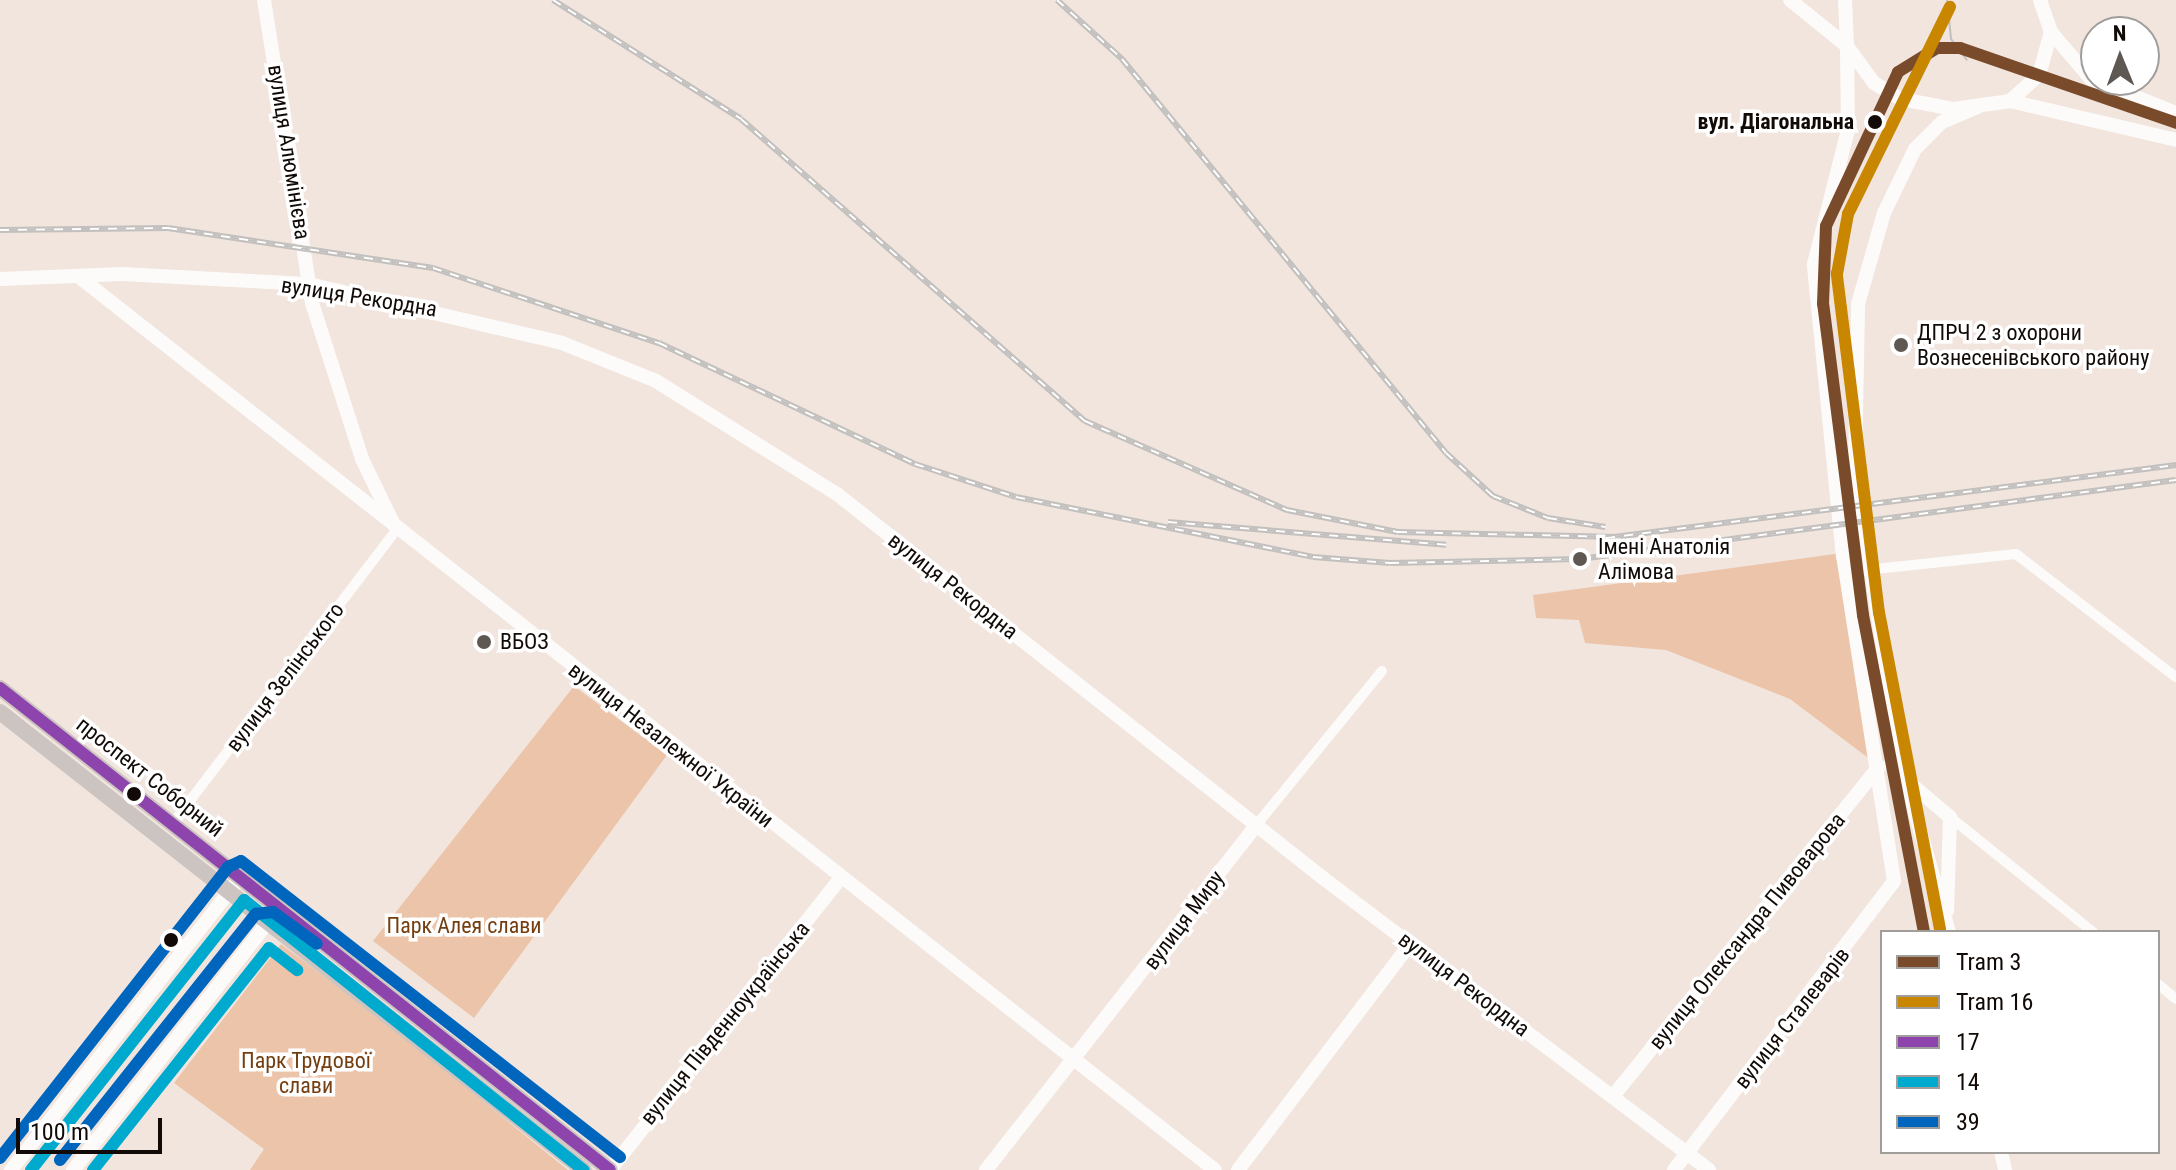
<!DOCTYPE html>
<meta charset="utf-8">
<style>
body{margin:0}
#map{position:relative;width:2176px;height:1170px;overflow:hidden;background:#f1e5de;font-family:"Roboto Condensed",sans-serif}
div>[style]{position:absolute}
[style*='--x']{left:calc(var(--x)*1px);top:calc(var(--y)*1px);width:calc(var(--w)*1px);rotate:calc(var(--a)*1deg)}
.green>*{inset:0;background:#ecc4a9}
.street>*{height:10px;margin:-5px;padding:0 5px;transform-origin:5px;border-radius:5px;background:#fdfbfa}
.secondary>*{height:14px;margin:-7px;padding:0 7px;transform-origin:7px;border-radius:7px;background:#fdfbfa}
.primary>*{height:16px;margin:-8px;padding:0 8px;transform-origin:8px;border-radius:8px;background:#ccc4c0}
.tram>*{height:2px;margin:-1px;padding:0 1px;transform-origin:1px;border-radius:1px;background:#c2c0be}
.rail>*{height:6px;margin-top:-3px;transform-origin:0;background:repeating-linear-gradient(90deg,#fff 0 9px,#c2c0be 0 18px);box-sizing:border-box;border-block:2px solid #c2c0be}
.bus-1>*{height:12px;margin:-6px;padding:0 6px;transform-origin:6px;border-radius:6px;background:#8e44ad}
.bus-2>*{height:12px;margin:-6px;padding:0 6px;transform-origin:6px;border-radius:6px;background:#00a9ce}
.bus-3>*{height:12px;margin:-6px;padding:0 6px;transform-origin:6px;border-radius:6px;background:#0065bd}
.tram-1>*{height:12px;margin:-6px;padding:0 6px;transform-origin:6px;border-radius:6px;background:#7a4b2a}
.tram-2>*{height:12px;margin:-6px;padding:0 6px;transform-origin:6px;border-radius:6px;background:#c98701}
.dots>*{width:22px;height:22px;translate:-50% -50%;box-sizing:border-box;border:4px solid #fff;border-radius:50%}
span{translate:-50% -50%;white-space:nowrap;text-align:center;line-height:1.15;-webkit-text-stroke:7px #fff;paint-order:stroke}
.stop-label{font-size:22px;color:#110a06;font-weight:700}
.right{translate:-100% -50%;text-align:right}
.street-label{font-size:22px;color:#110a06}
.poi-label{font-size:22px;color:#110a06}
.left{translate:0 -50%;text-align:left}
.park-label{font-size:22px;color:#743e10}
.legend{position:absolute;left:1880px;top:930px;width:280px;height:224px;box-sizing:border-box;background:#fff;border:2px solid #a09d9b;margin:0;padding:10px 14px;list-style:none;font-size:24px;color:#110a06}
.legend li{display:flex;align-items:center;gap:16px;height:40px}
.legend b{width:40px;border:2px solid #a09d9b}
.north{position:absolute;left:2080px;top:16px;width:80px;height:80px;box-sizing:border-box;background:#fff;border:2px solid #a09d9b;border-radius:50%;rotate:359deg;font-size:22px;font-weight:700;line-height:32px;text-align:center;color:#110a06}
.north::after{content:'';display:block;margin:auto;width:28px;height:36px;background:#5f5752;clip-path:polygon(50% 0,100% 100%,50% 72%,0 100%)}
.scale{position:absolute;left:16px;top:1118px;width:146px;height:36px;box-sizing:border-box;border:4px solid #110a06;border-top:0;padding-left:10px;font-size:24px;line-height:28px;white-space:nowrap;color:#110a06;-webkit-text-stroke:6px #fff;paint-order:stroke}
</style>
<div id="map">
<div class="green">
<div style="clip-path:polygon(1842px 553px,1879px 766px,1790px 699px,1666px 650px,1585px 643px,1579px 620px,1536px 618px,1533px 595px)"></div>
<div style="clip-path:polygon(574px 686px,667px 755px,474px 1018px,373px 941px)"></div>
<div style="clip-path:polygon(281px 944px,389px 1025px,568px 1170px,250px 1170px,264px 1149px,174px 1083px)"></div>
</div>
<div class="street">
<div style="--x:1866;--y:570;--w:151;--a:-6.1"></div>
<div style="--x:2016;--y:554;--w:202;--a:37.6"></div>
<div style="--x:1950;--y:817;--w:184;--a:38.8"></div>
<div style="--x:173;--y:823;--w:368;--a:-52.7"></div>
<div style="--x:1258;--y:823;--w:196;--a:-50.8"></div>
<div style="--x:2158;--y:984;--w:23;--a:40"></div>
</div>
<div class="secondary">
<div style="--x:264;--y:0;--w:307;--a:81"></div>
<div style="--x:312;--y:303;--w:164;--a:72.2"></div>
<div style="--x:362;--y:459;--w:73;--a:64.1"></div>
<div style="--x:1845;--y:0;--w:46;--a:87.5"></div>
<div style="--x:1847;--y:46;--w:46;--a:53.9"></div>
<div style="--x:1874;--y:83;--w:31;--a:31"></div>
<div style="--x:1901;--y:99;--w:54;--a:10.7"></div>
<div style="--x:1954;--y:109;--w:57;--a:-8.1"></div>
<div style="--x:2010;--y:101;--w:39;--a:-42"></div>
<div style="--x:2039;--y:75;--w:45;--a:-74.4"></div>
<div style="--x:2051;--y:32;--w:34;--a:-109"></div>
<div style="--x:2051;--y:32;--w:62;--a:49.6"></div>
<div style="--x:2091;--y:79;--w:92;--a:21.8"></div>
<div style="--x:2010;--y:101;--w:171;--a:13.2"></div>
<div style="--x:78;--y:276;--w:1446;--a:38.18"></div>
<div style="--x:0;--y:279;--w:122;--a:-2.3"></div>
<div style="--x:122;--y:274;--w:187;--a:3.1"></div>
<div style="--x:309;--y:284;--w:260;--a:13.1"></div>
<div style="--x:562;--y:343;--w:101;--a:22"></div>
<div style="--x:656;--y:381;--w:213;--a:32"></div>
<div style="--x:837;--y:494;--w:619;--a:38.31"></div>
<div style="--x:1323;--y:878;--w:484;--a:37.1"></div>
<div style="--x:1900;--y:760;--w:297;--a:-98.7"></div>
<div style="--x:1855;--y:466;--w:162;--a:-88.9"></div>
<div style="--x:1858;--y:304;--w:95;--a:-74.1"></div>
<div style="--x:1884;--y:213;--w:71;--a:-64.2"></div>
<div style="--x:1915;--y:149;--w:38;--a:-45"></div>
<div style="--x:1942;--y:122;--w:39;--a:-23"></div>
<div style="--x:1891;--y:763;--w:9;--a:-18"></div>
<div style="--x:1900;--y:760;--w:179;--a:74.1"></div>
<div style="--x:1905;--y:779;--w:59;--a:40.2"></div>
<div style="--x:1950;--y:817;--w:94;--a:91.8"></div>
<div style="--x:1614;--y:1095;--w:422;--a:-51.1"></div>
<div style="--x:2001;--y:1152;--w:18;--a:77"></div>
<div style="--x:11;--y:1170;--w:365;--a:-51.9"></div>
<div style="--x:73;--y:1170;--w:335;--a:-51.8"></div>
<div style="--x:610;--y:1170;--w:373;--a:-51.7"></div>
<div style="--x:986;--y:1170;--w:441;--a:-51.9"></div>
<div style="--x:1238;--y:1170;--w:284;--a:-52.7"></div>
<div style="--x:1674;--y:1170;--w:363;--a:-52.7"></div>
<div style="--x:1894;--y:881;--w:328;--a:-98.9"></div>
<div style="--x:1843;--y:557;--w:294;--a:-95.7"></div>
<div style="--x:1814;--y:264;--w:138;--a:-75.8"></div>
<div style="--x:1848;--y:130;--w:84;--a:-90.7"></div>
<div style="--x:1847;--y:46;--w:73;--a:-141.1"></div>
</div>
<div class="primary">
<div style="--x:0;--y:688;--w:777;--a:38.31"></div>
<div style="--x:0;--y:712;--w:742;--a:38.11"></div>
</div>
<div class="tram">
<div style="--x:1947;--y:0;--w:39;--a:84"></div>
<div style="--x:1951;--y:39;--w:26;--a:53"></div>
</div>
<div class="rail">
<div style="--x:553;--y:0;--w:222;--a:32.3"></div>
<div style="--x:741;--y:119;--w:458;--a:41.3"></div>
<div style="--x:1085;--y:421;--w:221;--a:23.8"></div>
<div style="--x:1287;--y:510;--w:113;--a:11.2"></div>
<div style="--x:1398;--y:532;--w:218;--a:1.3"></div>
<div style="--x:1057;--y:0;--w:88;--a:42.2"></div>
<div style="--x:1122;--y:59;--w:510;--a:50.57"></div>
<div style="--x:1446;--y:453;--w:64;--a:42.5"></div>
<div style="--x:1493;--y:496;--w:59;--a:21.8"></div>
<div style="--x:1548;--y:518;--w:58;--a:9"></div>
<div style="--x:0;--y:230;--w:168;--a:-0.7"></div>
<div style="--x:168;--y:228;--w:268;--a:8.6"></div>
<div style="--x:433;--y:268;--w:238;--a:18.4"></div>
<div style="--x:659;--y:343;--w:283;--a:25.3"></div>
<div style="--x:915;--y:464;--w:106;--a:18.1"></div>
<div style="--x:1016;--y:497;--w:303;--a:11.4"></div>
<div style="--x:1313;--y:557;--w:77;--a:4.5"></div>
<div style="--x:1390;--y:563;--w:190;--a:-1.2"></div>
<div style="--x:1580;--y:559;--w:601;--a:-7.55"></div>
<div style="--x:1168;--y:522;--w:279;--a:4.7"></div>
<div style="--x:1606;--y:538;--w:575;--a:-7.3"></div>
</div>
<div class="bus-1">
<div style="--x:0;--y:688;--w:777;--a:38.31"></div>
</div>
<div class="bus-2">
<div style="--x:31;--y:1170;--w:344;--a:-51.7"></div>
<div style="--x:244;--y:900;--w:434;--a:38.5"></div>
<div style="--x:93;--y:1170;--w:283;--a:-51.6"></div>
<div style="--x:269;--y:948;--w:36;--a:38"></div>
</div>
<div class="bus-3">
<div style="--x:0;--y:1158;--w:370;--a:-51.9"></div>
<div style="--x:228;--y:867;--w:14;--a:-25"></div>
<div style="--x:241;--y:861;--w:481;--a:38"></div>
<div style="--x:60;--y:1160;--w:315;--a:-51.5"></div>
<div style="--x:256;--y:914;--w:17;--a:-7"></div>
<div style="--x:273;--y:912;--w:54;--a:36"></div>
</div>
<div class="tram-1">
<div style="--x:1924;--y:932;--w:323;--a:-100.9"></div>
<div style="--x:1863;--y:615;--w:314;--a:-97.3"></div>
<div style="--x:1823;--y:304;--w:78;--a:-87.8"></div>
<div style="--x:1826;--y:226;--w:170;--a:-64.9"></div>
<div style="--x:1898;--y:72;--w:46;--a:-31.6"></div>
<div style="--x:1937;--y:48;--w:23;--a:0"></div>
<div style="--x:1960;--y:48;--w:229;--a:19.1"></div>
</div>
<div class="tram-2">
<div style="--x:1940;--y:929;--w:322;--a:-100.9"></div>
<div style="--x:1879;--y:613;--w:342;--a:-97.1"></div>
<div style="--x:1837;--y:274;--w:61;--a:-79.6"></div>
<div style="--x:1848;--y:214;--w:231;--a:-63.8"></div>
</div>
<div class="dots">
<div style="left:1875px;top:122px;background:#110a06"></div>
<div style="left:1901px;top:345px;background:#5f5752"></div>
<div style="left:1580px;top:559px;background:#5f5752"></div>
<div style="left:484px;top:642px;background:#5f5752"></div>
<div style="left:134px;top:794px;background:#110a06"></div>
<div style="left:171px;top:940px;background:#110a06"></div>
</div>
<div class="stop-label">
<span class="right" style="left:1854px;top:122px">вул. Діагональна</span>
</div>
<div class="street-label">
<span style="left:289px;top:152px;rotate:81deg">вулиця Алюмінієва</span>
<span style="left:359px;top:297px;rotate:9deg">вулиця Рекордна</span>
<span style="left:953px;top:586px;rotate:38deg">вулиця Рекордна</span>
<span style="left:285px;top:677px;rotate:-53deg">вулиця Зелінського</span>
<span style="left:671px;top:745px;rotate:38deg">вулиця Незалежної України</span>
<span style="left:150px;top:777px;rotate:38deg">проспект Соборний</span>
<span style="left:1184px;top:920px;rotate:-53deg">вулиця Миру</span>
<span style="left:1747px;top:931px;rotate:-51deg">вулиця Олександра Пивоварова</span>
<span style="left:1464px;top:984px;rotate:37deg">вулиця Рекордна</span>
<span style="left:1792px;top:1018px;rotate:-52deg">вулиця Сталеварів</span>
<span style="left:725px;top:1023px;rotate:-51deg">вулиця Південноукраїнська</span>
</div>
<div class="poi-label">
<span class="left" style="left:1917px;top:345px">ДПРЧ 2 з охорони<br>Вознесенівського району</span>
<span class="left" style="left:1598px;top:559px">Імені Анатолія<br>Алімова</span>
<span class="left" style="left:500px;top:642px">ВБОЗ</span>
</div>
<div class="park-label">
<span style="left:464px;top:926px">Парк Алея слави</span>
<span style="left:306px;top:1073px">Парк Трудової<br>слави</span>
</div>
<ul class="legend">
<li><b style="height:10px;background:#7a4b2a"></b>Tram 3</li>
<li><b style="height:10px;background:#c98701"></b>Tram 16</li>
<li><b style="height:10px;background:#8e44ad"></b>17</li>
<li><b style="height:10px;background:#00a9ce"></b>14</li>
<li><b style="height:10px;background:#0065bd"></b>39</li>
</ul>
<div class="north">N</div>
<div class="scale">100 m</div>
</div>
